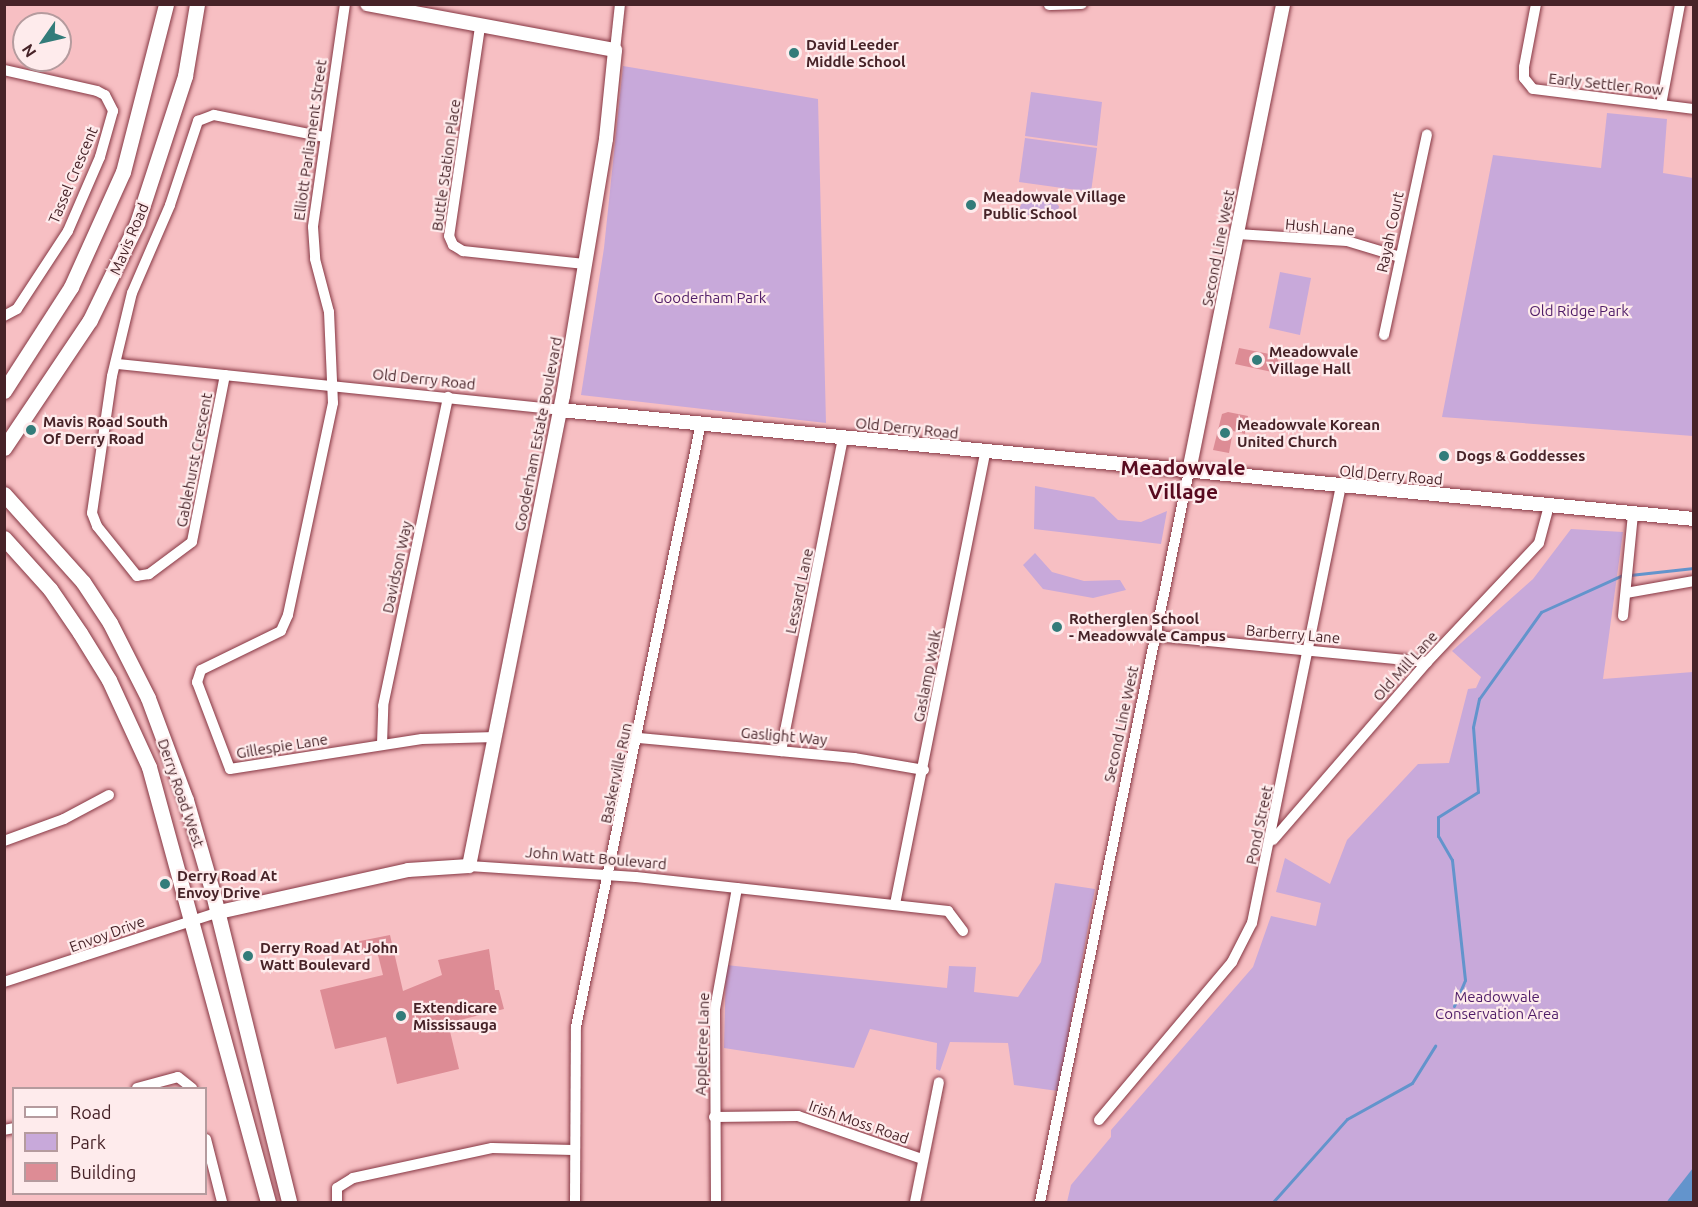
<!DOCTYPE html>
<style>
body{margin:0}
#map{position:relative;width:1698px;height:1207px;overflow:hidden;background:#f7bfc3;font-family:Ubuntu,sans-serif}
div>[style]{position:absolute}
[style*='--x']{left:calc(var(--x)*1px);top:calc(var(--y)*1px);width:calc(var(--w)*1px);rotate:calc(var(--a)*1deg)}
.green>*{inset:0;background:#c8a9da}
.water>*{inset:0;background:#6394cc}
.stream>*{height:3px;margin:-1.5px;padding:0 1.5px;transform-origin:1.5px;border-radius:1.5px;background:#6394cc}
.building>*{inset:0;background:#dd8c95}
.roads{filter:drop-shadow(0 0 2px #863743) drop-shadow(0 0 2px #863743)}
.minor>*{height:10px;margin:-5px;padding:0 5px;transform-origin:5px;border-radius:5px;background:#fff}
.tertiary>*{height:14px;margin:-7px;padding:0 7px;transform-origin:7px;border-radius:7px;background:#fff}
.secondary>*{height:15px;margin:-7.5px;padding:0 7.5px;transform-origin:7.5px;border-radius:7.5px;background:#fff}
.dots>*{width:16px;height:16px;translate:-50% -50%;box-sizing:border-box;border:3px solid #feebec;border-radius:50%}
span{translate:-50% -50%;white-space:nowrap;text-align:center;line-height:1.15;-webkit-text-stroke:4.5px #feebec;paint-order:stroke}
.poi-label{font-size:15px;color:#472328;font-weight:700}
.left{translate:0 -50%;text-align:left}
.street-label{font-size:15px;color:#472328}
.park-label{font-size:15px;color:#4f1c67}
.district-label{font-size:21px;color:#580a1f;font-weight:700}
.frame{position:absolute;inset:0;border:6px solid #472328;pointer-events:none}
.legend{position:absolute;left:12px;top:1087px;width:195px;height:108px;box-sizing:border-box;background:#feebec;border:2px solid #b59b9e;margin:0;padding:8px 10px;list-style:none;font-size:18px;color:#472328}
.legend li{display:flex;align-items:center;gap:12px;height:30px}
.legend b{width:30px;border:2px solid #b59b9e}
.north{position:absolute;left:12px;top:12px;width:60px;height:60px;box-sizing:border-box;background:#feebec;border:2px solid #b59b9e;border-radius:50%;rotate:236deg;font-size:16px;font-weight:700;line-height:24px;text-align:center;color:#472328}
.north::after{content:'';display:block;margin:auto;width:21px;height:27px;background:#337c7a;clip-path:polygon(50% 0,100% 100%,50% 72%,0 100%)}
</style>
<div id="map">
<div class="green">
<div style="clip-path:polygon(623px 66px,818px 99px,826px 423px,581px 395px,604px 248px)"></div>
<div style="clip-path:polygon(1031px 92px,1102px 102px,1097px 146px,1025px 136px)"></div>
<div style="clip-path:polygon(1607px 113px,1667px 119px,1663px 173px,1693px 178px,1693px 436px,1442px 417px,1493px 155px,1601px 168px)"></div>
<div style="clip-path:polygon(1025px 138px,1097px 148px,1091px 192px,1019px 182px)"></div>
<div style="clip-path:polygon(1025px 196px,1053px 201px,1059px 206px,1058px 213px,1041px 218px,1024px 214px,1019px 209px)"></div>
<div style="clip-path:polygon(1280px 272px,1311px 278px,1300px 335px,1269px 328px)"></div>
<div style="clip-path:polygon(1035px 486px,1094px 497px,1118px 520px,1141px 522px,1167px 511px,1161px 544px,1034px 529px)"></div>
<div style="clip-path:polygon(1571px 529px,1623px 532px,1603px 679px,1693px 672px,1693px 1202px,1067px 1202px,1071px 1185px,1111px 1137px,1111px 1130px,1253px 967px,1271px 916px,1316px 926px,1321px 903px,1276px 892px,1285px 858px,1330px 884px,1347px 840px,1418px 764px,1449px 763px,1468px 689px,1476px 688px,1481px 677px,1452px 651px,1533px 579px)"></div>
<div style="clip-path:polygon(1035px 553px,1052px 572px,1084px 581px,1120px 580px,1126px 590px,1093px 598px,1043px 589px,1023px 565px)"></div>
<div style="clip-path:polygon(1055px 883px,1095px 889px,1058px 1091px,1014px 1085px,1008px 1043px,950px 1042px,940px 1071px,936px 1069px,937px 1043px,870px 1029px,854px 1068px,724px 1048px,726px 965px,947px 988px,949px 966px,976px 967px,974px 992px,1018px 997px,1041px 962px)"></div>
</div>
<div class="water">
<div style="clip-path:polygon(1693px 1168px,1693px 1202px,1667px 1202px,1668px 1200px)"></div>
</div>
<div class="stream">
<div style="--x:1630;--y:575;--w:64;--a:-6.2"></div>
<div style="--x:1454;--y:1006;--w:28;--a:-67"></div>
<div style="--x:1465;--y:980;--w:121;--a:-96.2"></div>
<div style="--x:1452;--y:860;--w:28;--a:-120"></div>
<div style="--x:1438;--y:836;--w:19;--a:-90"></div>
<div style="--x:1438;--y:817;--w:47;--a:-32"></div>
<div style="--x:1478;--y:792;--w:65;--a:-94.4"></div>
<div style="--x:1473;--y:727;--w:29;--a:-78"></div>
<div style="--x:1479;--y:699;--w:107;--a:-54.5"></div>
<div style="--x:1541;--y:612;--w:90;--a:-24.3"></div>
<div style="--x:1273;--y:1202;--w:111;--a:-48.3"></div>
<div style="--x:1347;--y:1119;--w:74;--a:-29"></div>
<div style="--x:1412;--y:1083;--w:44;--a:-58.1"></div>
</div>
<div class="building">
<div style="clip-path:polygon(1239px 348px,1279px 356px,1276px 373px,1235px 364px)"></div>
<div style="clip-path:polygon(1228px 412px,1248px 416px,1245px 434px,1233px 431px,1229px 453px,1213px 450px,1222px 414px)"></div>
<div style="clip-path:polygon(390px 935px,403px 991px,442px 975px,438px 960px,489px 949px,495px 990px,499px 990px,504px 1009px,448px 1023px,459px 1069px,397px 1084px,386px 1037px,335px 1049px,320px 990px,383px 975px,377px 951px,359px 955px,355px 942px)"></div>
</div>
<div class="roads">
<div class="minor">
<div style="--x:345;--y:4;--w:225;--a:98.2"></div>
<div style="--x:313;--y:227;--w:32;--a:86"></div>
<div style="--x:315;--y:259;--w:55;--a:75.2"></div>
<div style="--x:329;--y:312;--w:91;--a:87.5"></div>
<div style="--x:333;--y:403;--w:217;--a:102"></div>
<div style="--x:288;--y:615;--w:17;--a:114"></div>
<div style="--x:281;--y:631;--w:89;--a:154"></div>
<div style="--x:201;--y:670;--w:13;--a:108"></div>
<div style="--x:197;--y:682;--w:93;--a:69.2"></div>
<div style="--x:230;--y:769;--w:194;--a:-8.9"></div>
<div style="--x:422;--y:739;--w:74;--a:-1.5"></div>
<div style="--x:1536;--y:4;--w:64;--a:100.8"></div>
<div style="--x:1524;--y:67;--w:11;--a:90"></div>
<div style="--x:1524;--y:78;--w:14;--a:51"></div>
<div style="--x:1533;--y:89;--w:162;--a:7.1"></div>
<div style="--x:1049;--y:5;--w:33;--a:-2"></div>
<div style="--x:480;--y:27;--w:211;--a:98.4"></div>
<div style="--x:449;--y:236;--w:10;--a:66"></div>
<div style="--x:453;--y:245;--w:12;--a:31"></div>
<div style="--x:463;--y:251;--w:122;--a:6.1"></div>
<div style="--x:615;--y:50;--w:46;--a:-83.8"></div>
<div style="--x:4;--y:70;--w:95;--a:12.7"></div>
<div style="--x:97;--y:91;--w:9;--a:27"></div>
<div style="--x:105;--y:95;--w:18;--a:63"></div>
<div style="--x:113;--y:111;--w:48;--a:105.8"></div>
<div style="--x:100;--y:157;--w:81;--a:113.4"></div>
<div style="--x:68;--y:231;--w:93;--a:123.2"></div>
<div style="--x:17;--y:309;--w:15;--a:152"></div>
<div style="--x:1661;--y:105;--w:103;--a:-79.3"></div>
<div style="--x:1237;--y:234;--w:110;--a:3.6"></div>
<div style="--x:1347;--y:241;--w:55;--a:16.8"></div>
<div style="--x:1384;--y:335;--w:205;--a:-77.9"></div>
<div style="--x:118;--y:364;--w:444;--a:5.9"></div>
<div style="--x:225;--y:375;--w:170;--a:101.2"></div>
<div style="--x:192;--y:542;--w:54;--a:143.3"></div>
<div style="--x:149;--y:574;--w:12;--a:171"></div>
<div style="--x:137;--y:576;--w:64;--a:-128.7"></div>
<div style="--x:97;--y:526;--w:14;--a:-111"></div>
<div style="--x:92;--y:513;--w:138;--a:-81.7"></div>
<div style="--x:112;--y:376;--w:85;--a:-76.5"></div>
<div style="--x:132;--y:293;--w:96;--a:-66.6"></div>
<div style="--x:170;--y:205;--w:89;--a:-71.6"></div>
<div style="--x:198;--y:121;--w:17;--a:-21"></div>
<div style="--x:214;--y:115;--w:112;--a:11.3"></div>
<div style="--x:1626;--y:593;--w:69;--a:-10"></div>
<div style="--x:1623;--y:616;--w:102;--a:-84.4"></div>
<div style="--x:1156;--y:636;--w:272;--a:5.5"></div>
<div style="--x:639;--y:738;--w:216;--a:5.3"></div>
<div style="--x:854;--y:758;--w:71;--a:9.7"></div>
<div style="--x:382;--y:744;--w:38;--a:-88"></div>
<div style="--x:383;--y:706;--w:316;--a:-78.1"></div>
<div style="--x:781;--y:751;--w:319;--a:-78.8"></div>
<div style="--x:1273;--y:840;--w:235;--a:-49.1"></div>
<div style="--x:1427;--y:662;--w:163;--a:-46.7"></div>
<div style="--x:1539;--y:543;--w:38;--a:-75"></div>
<div style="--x:4;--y:841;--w:64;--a:-20.1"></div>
<div style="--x:64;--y:819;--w:51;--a:-28.1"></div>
<div style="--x:469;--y:866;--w:167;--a:3.8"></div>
<div style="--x:636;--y:877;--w:314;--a:6.2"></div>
<div style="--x:948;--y:911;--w:25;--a:53"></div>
<div style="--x:895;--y:904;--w:460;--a:-78.7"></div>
<div style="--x:4;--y:982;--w:226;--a:-18"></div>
<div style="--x:137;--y:1088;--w:42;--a:-15"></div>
<div style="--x:178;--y:1077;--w:18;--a:38"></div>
<div style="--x:714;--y:1117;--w:84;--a:-0.7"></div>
<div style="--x:798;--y:1116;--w:131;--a:19.1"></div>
<div style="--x:1099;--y:1120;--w:207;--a:-49.9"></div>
<div style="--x:1232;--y:962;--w:44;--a:-62.9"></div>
<div style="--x:1252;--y:923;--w:445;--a:-78.5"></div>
<div style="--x:4;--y:1130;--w:10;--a:-11"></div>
<div style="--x:206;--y:1139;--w:65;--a:75.7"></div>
<div style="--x:337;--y:1202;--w:14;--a:-90"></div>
<div style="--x:337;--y:1188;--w:19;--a:-32"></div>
<div style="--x:353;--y:1178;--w:142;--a:-12.2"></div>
<div style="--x:492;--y:1148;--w:81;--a:1.4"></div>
<div style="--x:575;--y:1202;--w:175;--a:-89.7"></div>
<div style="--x:576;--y:1027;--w:617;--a:-78.31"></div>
<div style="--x:716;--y:1202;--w:193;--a:-90.3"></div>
<div style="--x:715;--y:1009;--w:123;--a:-79.7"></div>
<div style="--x:915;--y:1202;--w:122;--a:-78.7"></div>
<div style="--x:1040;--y:1202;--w:746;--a:-78.48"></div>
</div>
<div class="tertiary">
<div style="--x:560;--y:410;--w:1139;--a:5.49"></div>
<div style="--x:1189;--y:471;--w:476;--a:-78.6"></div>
<div style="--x:219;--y:912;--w:194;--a:-12.5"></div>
<div style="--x:408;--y:870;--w:61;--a:-3.8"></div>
<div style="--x:469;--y:866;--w:479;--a:-78.7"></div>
<div style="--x:563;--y:396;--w:261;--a:-80.5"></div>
<div style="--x:606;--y:139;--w:89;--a:-84.2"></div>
<div style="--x:615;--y:50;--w:252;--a:-169.5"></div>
</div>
<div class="secondary">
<div style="--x:4;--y:391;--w:124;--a:-57.2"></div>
<div style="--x:71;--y:287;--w:126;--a:-65.7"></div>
<div style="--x:123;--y:172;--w:173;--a:-75.6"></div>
<div style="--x:4;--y:448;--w:154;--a:-56.1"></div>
<div style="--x:90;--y:320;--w:108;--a:-64.1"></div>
<div style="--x:137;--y:223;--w:155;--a:-71.9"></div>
<div style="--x:185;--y:76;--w:73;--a:-80.5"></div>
<div style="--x:4;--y:494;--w:118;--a:48.1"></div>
<div style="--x:83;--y:582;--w:49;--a:56.6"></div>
<div style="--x:110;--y:623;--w:84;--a:63.1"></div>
<div style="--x:148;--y:698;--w:109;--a:69.6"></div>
<div style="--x:186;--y:800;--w:94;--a:73.9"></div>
<div style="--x:212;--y:890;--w:321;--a:76.1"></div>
<div style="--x:4;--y:538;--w:69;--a:48"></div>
<div style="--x:50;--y:589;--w:53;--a:55.7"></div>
<div style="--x:80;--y:633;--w:55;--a:58.3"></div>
<div style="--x:109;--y:680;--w:96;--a:65.3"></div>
<div style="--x:149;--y:767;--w:451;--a:74.7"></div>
</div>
</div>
<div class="dots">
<div style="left:794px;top:53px;background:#337c7a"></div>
<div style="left:971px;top:205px;background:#337c7a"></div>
<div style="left:1257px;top:360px;background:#337c7a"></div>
<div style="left:31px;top:430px;background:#337c7a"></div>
<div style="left:1225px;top:433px;background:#337c7a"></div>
<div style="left:1444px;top:456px;background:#337c7a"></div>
<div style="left:1057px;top:627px;background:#337c7a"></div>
<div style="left:165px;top:884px;background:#337c7a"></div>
<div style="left:248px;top:956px;background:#337c7a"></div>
<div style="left:401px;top:1016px;background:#337c7a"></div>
</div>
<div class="poi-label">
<span class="left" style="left:806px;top:53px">David Leeder<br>Middle School</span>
<span class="left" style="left:983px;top:205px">Meadowvale Village<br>Public School</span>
<span class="left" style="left:1269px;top:360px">Meadowvale<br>Village Hall</span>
<span class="left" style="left:43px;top:430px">Mavis Road South<br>Of Derry Road</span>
<span class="left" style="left:1237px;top:433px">Meadowvale Korean<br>United Church</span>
<span class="left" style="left:1456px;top:456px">Dogs &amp; Goddesses</span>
<span class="left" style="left:1069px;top:627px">Rotherglen School<br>- Meadowvale Campus</span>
<span class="left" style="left:177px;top:884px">Derry Road At<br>Envoy Drive</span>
<span class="left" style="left:260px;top:956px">Derry Road At John<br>Watt Boulevard</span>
<span class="left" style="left:413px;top:1016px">Extendicare<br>Mississauga</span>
</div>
<div class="street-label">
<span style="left:1606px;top:84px;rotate:6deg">Early Settler Row</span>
<span style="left:310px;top:140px;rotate:-82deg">Elliott Parliament Street</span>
<span style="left:446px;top:165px;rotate:-82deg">Buttle Station Place</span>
<span style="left:73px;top:175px;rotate:-67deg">Tassel Crescent</span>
<span style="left:1320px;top:227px;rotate:5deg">Hush Lane</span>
<span style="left:1390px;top:232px;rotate:-78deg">Rayah Court</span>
<span style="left:129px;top:239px;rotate:-67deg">Mavis Road</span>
<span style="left:1218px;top:248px;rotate:-79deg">Second Line West</span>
<span style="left:424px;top:379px;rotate:6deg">Old Derry Road</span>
<span style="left:907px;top:428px;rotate:6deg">Old Derry Road</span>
<span style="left:538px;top:434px;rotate:-79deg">Gooderham Estate Boulevard</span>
<span style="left:194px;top:460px;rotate:-79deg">Gablehurst Crescent</span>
<span style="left:1391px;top:475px;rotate:5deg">Old Derry Road</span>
<span style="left:397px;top:567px;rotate:-78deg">Davidson Way</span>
<span style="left:799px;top:591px;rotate:-78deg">Lessard Lane</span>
<span style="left:1293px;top:634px;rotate:5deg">Barberry Lane</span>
<span style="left:1405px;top:666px;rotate:-48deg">Old Mill Lane</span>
<span style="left:927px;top:676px;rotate:-79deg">Gaslamp Walk</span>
<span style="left:1121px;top:724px;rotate:-78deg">Second Line West</span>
<span style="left:784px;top:736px;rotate:5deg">Gaslight Way</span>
<span style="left:282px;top:746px;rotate:-9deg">Gillespie Lane</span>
<span style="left:616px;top:773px;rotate:-78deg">Baskerville Run</span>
<span style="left:181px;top:793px;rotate:71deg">Derry Road West</span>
<span style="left:1259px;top:825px;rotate:-78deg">Pond Street</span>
<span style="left:596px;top:858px;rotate:5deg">John Watt Boulevard</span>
<span style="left:107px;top:934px;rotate:-20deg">Envoy Drive</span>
<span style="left:702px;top:1044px;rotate:-88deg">Appletree Lane</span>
<span style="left:859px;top:1122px;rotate:19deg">Irish Moss Road</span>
</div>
<div class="park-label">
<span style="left:710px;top:298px">Gooderham Park</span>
<span style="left:1579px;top:311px">Old Ridge Park</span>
<span style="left:1497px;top:1005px">Meadowvale<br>Conservation Area</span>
</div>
<div class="district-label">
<span style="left:1183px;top:479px">Meadowvale<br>Village</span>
</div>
<div class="frame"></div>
<ul class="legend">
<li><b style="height:8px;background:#fff"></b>Road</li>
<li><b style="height:16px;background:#c8a9da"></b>Park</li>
<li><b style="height:16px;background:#dd8c95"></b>Building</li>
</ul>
<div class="north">N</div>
</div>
